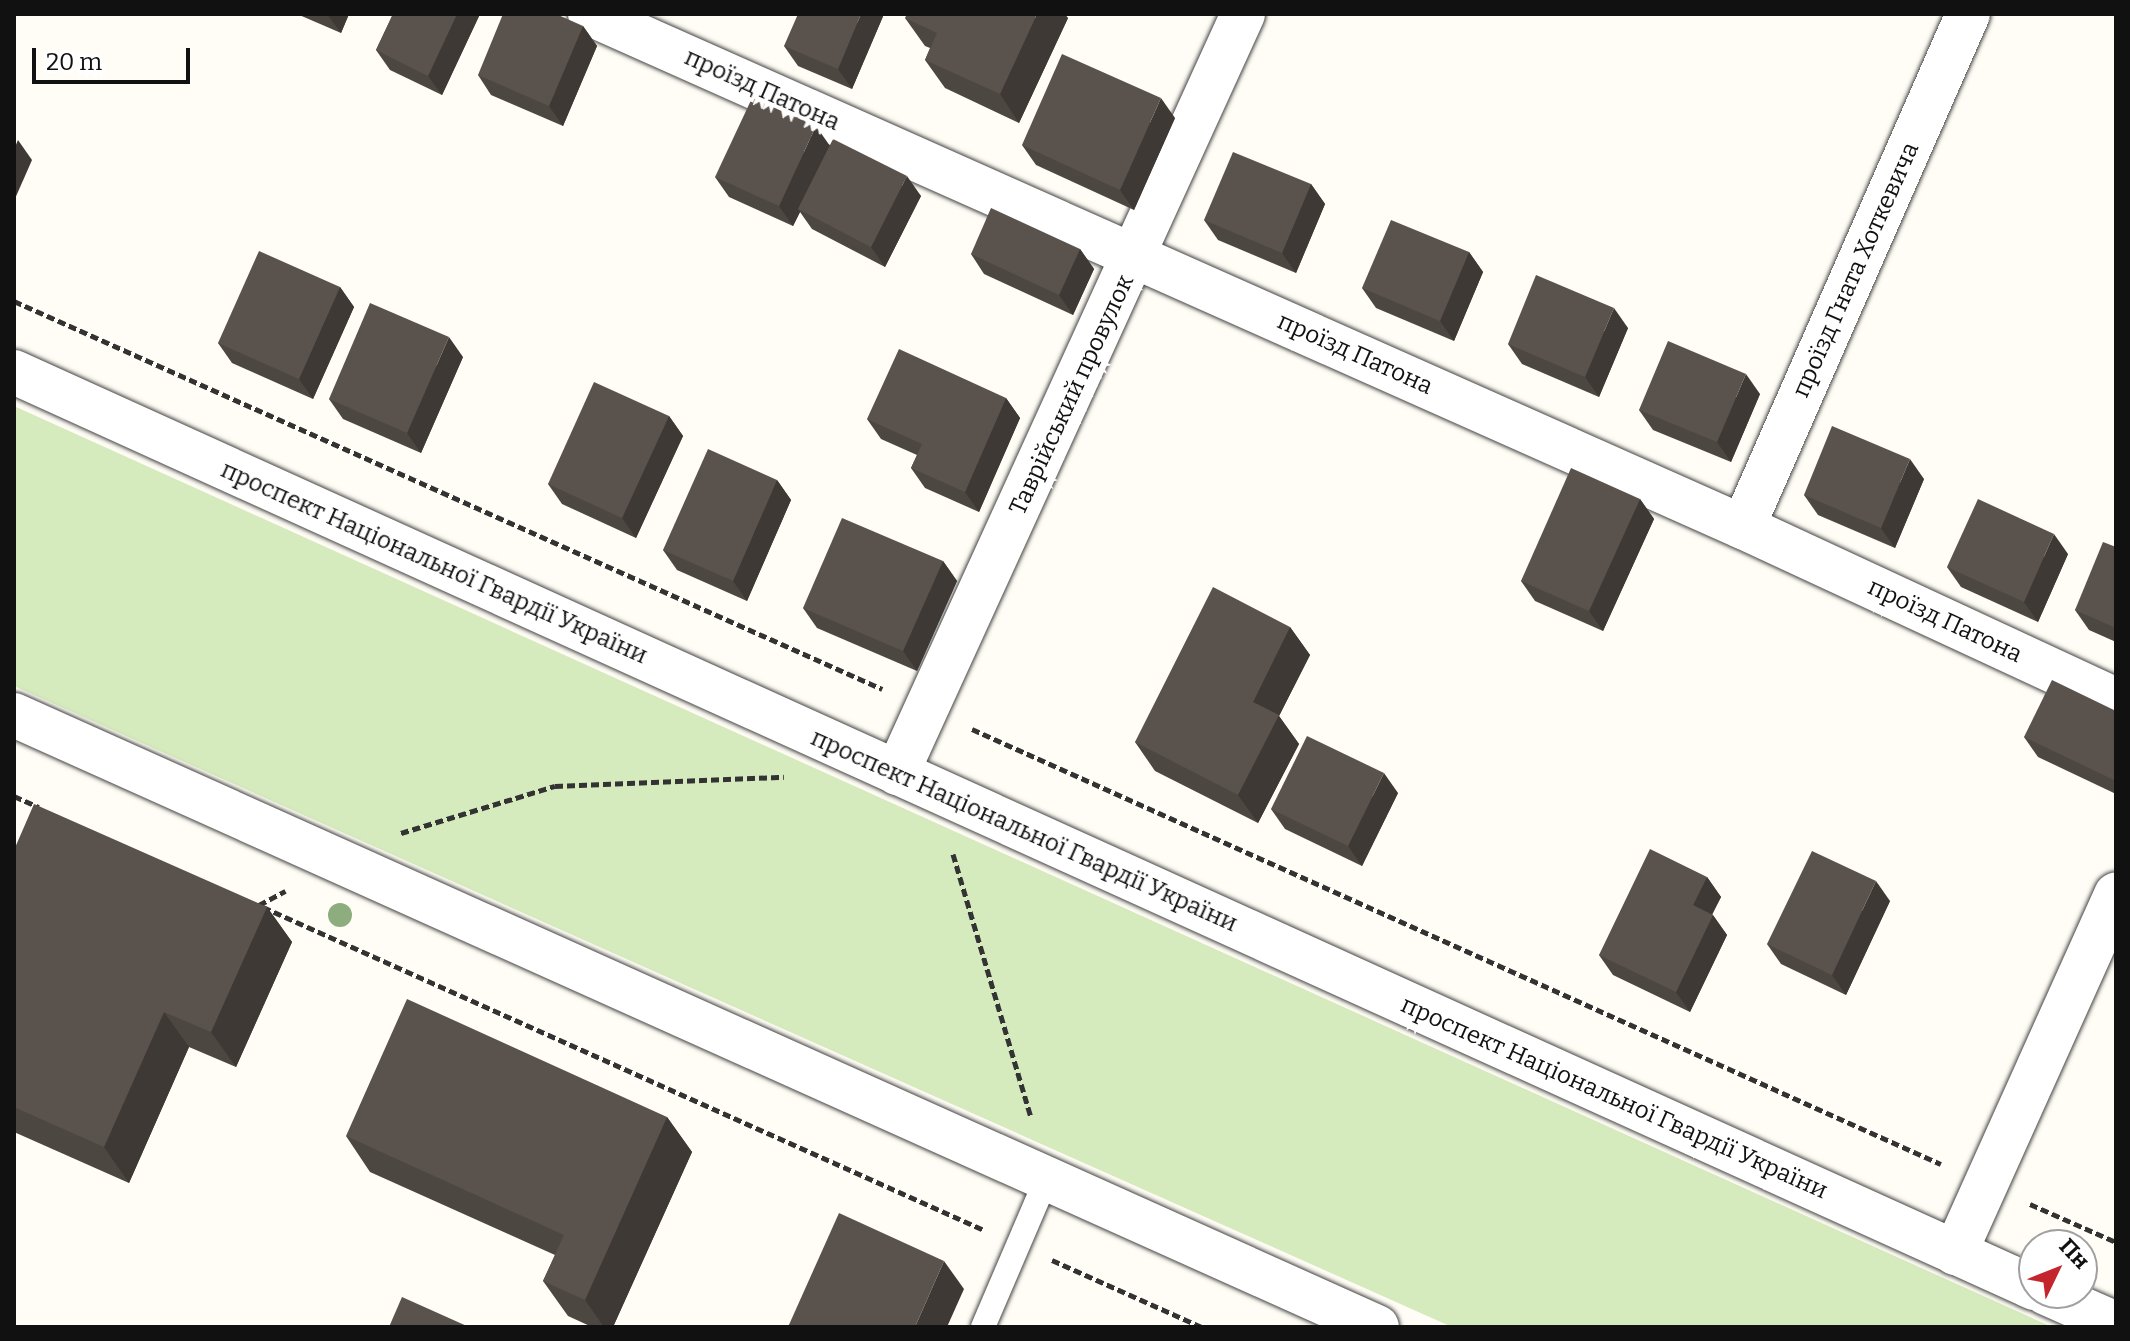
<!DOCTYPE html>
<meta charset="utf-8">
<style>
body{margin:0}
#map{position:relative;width:2130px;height:1341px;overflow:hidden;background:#fffdf5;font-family:Bitter,serif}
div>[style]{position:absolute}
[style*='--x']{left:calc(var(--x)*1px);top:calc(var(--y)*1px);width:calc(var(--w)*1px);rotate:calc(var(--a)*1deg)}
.green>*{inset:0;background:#d5ebbd}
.path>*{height:5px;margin-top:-2.5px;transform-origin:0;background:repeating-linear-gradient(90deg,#333 0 8px,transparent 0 12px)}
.roads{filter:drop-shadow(0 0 2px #444) drop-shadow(0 0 2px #444)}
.service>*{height:24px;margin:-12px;padding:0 12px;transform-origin:12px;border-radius:12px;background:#fff}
.minor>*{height:44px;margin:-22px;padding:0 22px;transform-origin:22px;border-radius:22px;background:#fff}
.tertiary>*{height:44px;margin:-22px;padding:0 22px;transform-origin:22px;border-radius:22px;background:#fff}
.trees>*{width:24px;height:24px;margin:-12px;border-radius:50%;background:#8dad7f}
.wall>*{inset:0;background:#4d4742}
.shaded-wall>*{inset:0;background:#3f3936}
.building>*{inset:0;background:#5a524d}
span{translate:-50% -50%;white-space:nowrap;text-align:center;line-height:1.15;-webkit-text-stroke:8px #fff;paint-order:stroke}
.street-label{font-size:24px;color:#111}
.frame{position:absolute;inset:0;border:16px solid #111;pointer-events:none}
.north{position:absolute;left:2018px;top:1229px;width:80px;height:80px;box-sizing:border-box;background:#fff;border:2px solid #a0a0a0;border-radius:50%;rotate:47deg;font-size:22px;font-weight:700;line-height:32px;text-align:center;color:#111}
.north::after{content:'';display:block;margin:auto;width:28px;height:36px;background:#c4262e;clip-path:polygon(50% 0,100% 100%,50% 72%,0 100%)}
.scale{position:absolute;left:32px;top:48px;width:158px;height:36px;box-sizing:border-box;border:4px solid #111;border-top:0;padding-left:10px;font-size:24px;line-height:28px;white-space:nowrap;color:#111;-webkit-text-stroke:6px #fff;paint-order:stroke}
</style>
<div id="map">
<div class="green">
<div style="clip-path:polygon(14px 406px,945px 827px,2052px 1327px,1452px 1327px,14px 686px)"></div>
</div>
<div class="path">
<div style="--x:14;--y:301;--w:951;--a:24.08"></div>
<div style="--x:972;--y:729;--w:1062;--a:24.18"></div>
<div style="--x:14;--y:796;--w:27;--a:24"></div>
<div style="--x:401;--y:833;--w:161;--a:-17"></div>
<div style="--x:555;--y:786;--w:229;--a:-2.3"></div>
<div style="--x:953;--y:854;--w:274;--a:73.5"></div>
<div style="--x:259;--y:905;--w:30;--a:-28"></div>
<div style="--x:263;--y:907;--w:790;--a:24.13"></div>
<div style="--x:2030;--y:1204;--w:94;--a:23.8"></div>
<div style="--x:1052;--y:1260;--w:164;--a:24.1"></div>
</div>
<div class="roads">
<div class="service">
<div style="--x:983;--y:1327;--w:165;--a:-66.8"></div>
</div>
<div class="minor">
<div style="--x:590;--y:14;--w:1262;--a:23.99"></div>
<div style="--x:1743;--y:527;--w:411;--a:24.9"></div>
<div style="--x:1743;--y:527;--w:560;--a:-66.32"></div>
<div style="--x:897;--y:773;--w:834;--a:-65.49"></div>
<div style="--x:1955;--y:1253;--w:393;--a:-65.8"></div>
</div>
<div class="tertiary">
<div style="--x:14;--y:372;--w:2218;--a:24.39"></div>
<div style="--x:14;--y:715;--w:1494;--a:24.18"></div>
<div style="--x:2046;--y:1293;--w:77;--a:23.9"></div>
</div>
</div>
<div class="trees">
<div style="left:340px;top:915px"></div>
</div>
<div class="wall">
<div style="clip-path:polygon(297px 14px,349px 14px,341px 33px)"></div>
<div style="clip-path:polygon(393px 14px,480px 14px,442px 95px,390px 70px,376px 50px)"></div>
<div style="clip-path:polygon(884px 14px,852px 89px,798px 66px,784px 46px)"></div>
<div style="clip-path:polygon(905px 18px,1068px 18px,1019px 123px,945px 88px,925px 60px,930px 48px,925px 46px)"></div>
<div style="clip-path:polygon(583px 26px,597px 46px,563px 126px,491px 95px,478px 75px)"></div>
<div style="clip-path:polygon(1175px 118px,1134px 210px,1036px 165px,1022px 145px)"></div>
<div style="clip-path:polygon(830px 145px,921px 196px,885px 267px,812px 229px,800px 212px,793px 226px,729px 197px,715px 177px)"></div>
<div style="clip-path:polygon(1311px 184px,1325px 204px,1296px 273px,1218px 240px,1204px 220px)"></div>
<div style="clip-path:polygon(1080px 249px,1094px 269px,1073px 315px,984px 274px,971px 254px)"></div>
<div style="clip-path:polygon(1469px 252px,1483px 272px,1454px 341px,1376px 308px,1362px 288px)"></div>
<div style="clip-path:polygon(340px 287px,354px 307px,313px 399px,232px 363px,218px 343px)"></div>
<div style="clip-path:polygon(1628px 328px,1599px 397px,1522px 364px,1508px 344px)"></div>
<div style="clip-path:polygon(463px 357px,421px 453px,343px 419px,329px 399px)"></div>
<div style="clip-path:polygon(1760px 394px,1731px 462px,1653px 430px,1639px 410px)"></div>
<div style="clip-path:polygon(1006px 398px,1020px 418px,979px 512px,925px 488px,911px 468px,917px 455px,881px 439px,867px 419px)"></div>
<div style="clip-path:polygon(669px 416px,683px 436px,636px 538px,562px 504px,548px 484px)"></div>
<div style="clip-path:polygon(1924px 479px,1895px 548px,1818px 515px,1804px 495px)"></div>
<div style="clip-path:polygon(777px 480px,791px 500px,747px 601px,677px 570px,663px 550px)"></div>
<div style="clip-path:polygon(1640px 499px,1654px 519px,1603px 631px,1535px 601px,1521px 581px)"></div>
<div style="clip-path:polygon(2116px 547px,2116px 642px,2089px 630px,2075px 610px)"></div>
<div style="clip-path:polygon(2068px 554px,2038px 622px,1961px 587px,1947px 567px)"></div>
<div style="clip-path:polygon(943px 561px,957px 581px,917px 671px,817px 628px,803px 608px)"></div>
<div style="clip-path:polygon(1290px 627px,1310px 655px,1279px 716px,1299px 744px,1258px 823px,1155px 771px,1135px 742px)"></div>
<div style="clip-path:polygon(2116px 711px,2116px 794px,2038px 757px,2024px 737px)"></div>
<div style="clip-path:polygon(1398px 793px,1362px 866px,1285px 829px,1271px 809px)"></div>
<div style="clip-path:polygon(14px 850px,267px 907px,292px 942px,236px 1067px,189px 1047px,129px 1183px,14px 1132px)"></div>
<div style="clip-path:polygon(1707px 877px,1721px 897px,1712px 914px,1727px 935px,1690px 1012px,1613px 975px,1599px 955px)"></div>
<div style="clip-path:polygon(1890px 901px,1846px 995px,1781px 964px,1767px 944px)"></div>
<div style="clip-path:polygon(667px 1117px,692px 1152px,613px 1327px,592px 1327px,568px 1316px,543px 1281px,555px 1255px,370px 1172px,346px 1136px)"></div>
</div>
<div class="shaded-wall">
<div style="clip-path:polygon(327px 14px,349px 14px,341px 33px)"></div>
<div style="clip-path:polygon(457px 14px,480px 14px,442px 95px,428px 76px)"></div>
<div style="clip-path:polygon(861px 14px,884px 14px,852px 89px,838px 69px)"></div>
<div style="clip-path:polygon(1037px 14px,1065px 14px,1068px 18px,1019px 123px,1000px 94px)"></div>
<div style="clip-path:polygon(583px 26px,597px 46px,563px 126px,549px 106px)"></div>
<div style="clip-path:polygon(1161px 98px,1175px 118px,1134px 210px,1120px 190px)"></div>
<div style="clip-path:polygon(816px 126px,830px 146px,798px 209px,800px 212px,793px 226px,779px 206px)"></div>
<div style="clip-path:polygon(18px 140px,32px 160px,14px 201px,14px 149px)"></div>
<div style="clip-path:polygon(907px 176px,921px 196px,885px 267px,871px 247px)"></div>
<div style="clip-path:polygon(1311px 184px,1325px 204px,1296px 273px,1282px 253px)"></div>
<div style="clip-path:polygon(1080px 249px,1094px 269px,1073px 315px,1059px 295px)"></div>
<div style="clip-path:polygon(1469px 252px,1483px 272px,1454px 341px,1440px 321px)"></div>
<div style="clip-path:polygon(340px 287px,354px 307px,313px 399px,299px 379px)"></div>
<div style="clip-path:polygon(1614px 308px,1628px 328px,1599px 397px,1585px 377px)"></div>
<div style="clip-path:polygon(449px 337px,463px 357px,421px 453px,407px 433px)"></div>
<div style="clip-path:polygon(1746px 374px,1760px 394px,1731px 462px,1717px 442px)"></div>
<div style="clip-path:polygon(1006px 398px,1020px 418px,979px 512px,965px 492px)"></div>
<div style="clip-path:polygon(669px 416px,683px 436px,636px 538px,622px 518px)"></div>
<div style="clip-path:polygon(1910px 459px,1924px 479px,1895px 548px,1881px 528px)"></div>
<div style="clip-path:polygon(777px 480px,791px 500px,747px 601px,733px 581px)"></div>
<div style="clip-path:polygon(1640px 499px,1654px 519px,1603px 631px,1589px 611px)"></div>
<div style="clip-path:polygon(2054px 534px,2068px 554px,2038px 622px,2024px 602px)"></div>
<div style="clip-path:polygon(943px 561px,957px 581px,917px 671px,903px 651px)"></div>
<div style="clip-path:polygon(1290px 627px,1310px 655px,1279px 716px,1299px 744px,1258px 823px,1238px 795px,1253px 702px)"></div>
<div style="clip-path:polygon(1384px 773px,1398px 793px,1362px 866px,1348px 846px)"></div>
<div style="clip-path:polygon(1707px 877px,1721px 897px,1707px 925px,1693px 905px)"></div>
<div style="clip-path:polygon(1876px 881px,1890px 901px,1846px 995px,1832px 975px)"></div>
<div style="clip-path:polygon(267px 907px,292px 942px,236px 1067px,211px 1032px)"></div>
<div style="clip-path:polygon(1713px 915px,1727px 935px,1690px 1012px,1676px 992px)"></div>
<div style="clip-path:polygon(164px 1012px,189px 1047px,129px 1183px,104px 1147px)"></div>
<div style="clip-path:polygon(667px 1117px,692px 1152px,613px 1327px,604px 1327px,585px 1300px)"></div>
<div style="clip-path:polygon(944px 1261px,964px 1289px,947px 1327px,915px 1327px)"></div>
</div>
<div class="building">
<div style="clip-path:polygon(393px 14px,457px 14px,428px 76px,376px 50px)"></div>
<div style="clip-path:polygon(503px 14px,556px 14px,583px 26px,549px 106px,478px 75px)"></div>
<div style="clip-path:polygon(798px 14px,861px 14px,838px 69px,784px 46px)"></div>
<div style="clip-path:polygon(907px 14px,1037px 14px,1000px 94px,925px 60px,937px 33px,905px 18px)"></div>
<div style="clip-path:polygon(1062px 54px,1161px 98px,1120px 190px,1022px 145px)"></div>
<div style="clip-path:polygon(753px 96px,816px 126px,779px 206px,715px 177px)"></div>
<div style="clip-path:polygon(833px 139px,907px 176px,871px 247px,798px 209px)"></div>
<div style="clip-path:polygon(1233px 152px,1311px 184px,1282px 253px,1204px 220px)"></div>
<div style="clip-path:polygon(991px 208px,1080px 249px,1059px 295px,971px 254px)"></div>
<div style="clip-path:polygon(1391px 220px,1469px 252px,1440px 321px,1362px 288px)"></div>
<div style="clip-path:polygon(259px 251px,340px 287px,299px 379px,218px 343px)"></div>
<div style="clip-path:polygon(1536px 275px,1614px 308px,1585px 377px,1508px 344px)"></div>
<div style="clip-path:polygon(370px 303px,449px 337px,407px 433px,329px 399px)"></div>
<div style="clip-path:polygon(1668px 341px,1746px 374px,1717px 442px,1639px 410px)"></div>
<div style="clip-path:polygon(899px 349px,1006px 398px,965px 492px,911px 468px,922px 444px,867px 419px)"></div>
<div style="clip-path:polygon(594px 382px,669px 416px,622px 518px,548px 484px)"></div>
<div style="clip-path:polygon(1832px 426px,1910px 459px,1881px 528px,1804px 495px)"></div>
<div style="clip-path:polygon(708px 449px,777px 480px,733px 581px,663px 550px)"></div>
<div style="clip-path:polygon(1571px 468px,1640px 499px,1589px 611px,1521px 581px)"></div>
<div style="clip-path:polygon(1978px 499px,2054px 534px,2024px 602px,1947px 567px)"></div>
<div style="clip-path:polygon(842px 518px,943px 561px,903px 651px,803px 608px)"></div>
<div style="clip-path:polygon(2103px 542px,2116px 547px,2116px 628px,2075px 610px)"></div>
<div style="clip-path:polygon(1213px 587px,1290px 627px,1253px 702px,1279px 715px,1238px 795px,1135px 742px)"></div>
<div style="clip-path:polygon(2052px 680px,2116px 711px,2116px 781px,2024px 737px)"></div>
<div style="clip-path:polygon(1307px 736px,1384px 773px,1348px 846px,1271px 809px)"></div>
<div style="clip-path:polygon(34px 804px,267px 907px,211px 1032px,164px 1012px,104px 1147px,14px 1107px,14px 850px)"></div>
<div style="clip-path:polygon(1650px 849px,1707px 877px,1693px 905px,1713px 915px,1676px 992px,1599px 955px)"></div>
<div style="clip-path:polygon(1812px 851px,1876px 881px,1832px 975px,1767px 944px)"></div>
<div style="clip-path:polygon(407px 999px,667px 1117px,585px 1300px,543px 1281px,564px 1235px,346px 1136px)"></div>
<div style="clip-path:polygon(839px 1213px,944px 1261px,915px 1327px,788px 1327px)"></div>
<div style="clip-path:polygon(402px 1297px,469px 1327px,389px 1327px)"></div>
</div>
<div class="street-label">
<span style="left:762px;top:90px;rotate:24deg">проїзд Патона</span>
<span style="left:1856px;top:270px;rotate:-66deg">проїзд Гната Хоткевича</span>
<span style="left:1355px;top:354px;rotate:24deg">проїзд Патона</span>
<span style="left:1072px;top:395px;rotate:-65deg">Таврійський провулок</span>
<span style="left:434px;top:563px;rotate:24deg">проспект Національної Гвардії України</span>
<span style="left:1945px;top:621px;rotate:25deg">проїзд Патона</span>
<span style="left:1024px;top:831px;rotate:24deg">проспект Національної Гвардії України</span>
<span style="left:1614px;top:1098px;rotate:24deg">проспект Національної Гвардії України</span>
</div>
<div class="frame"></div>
<div class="north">Пн</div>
<div class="scale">20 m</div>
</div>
